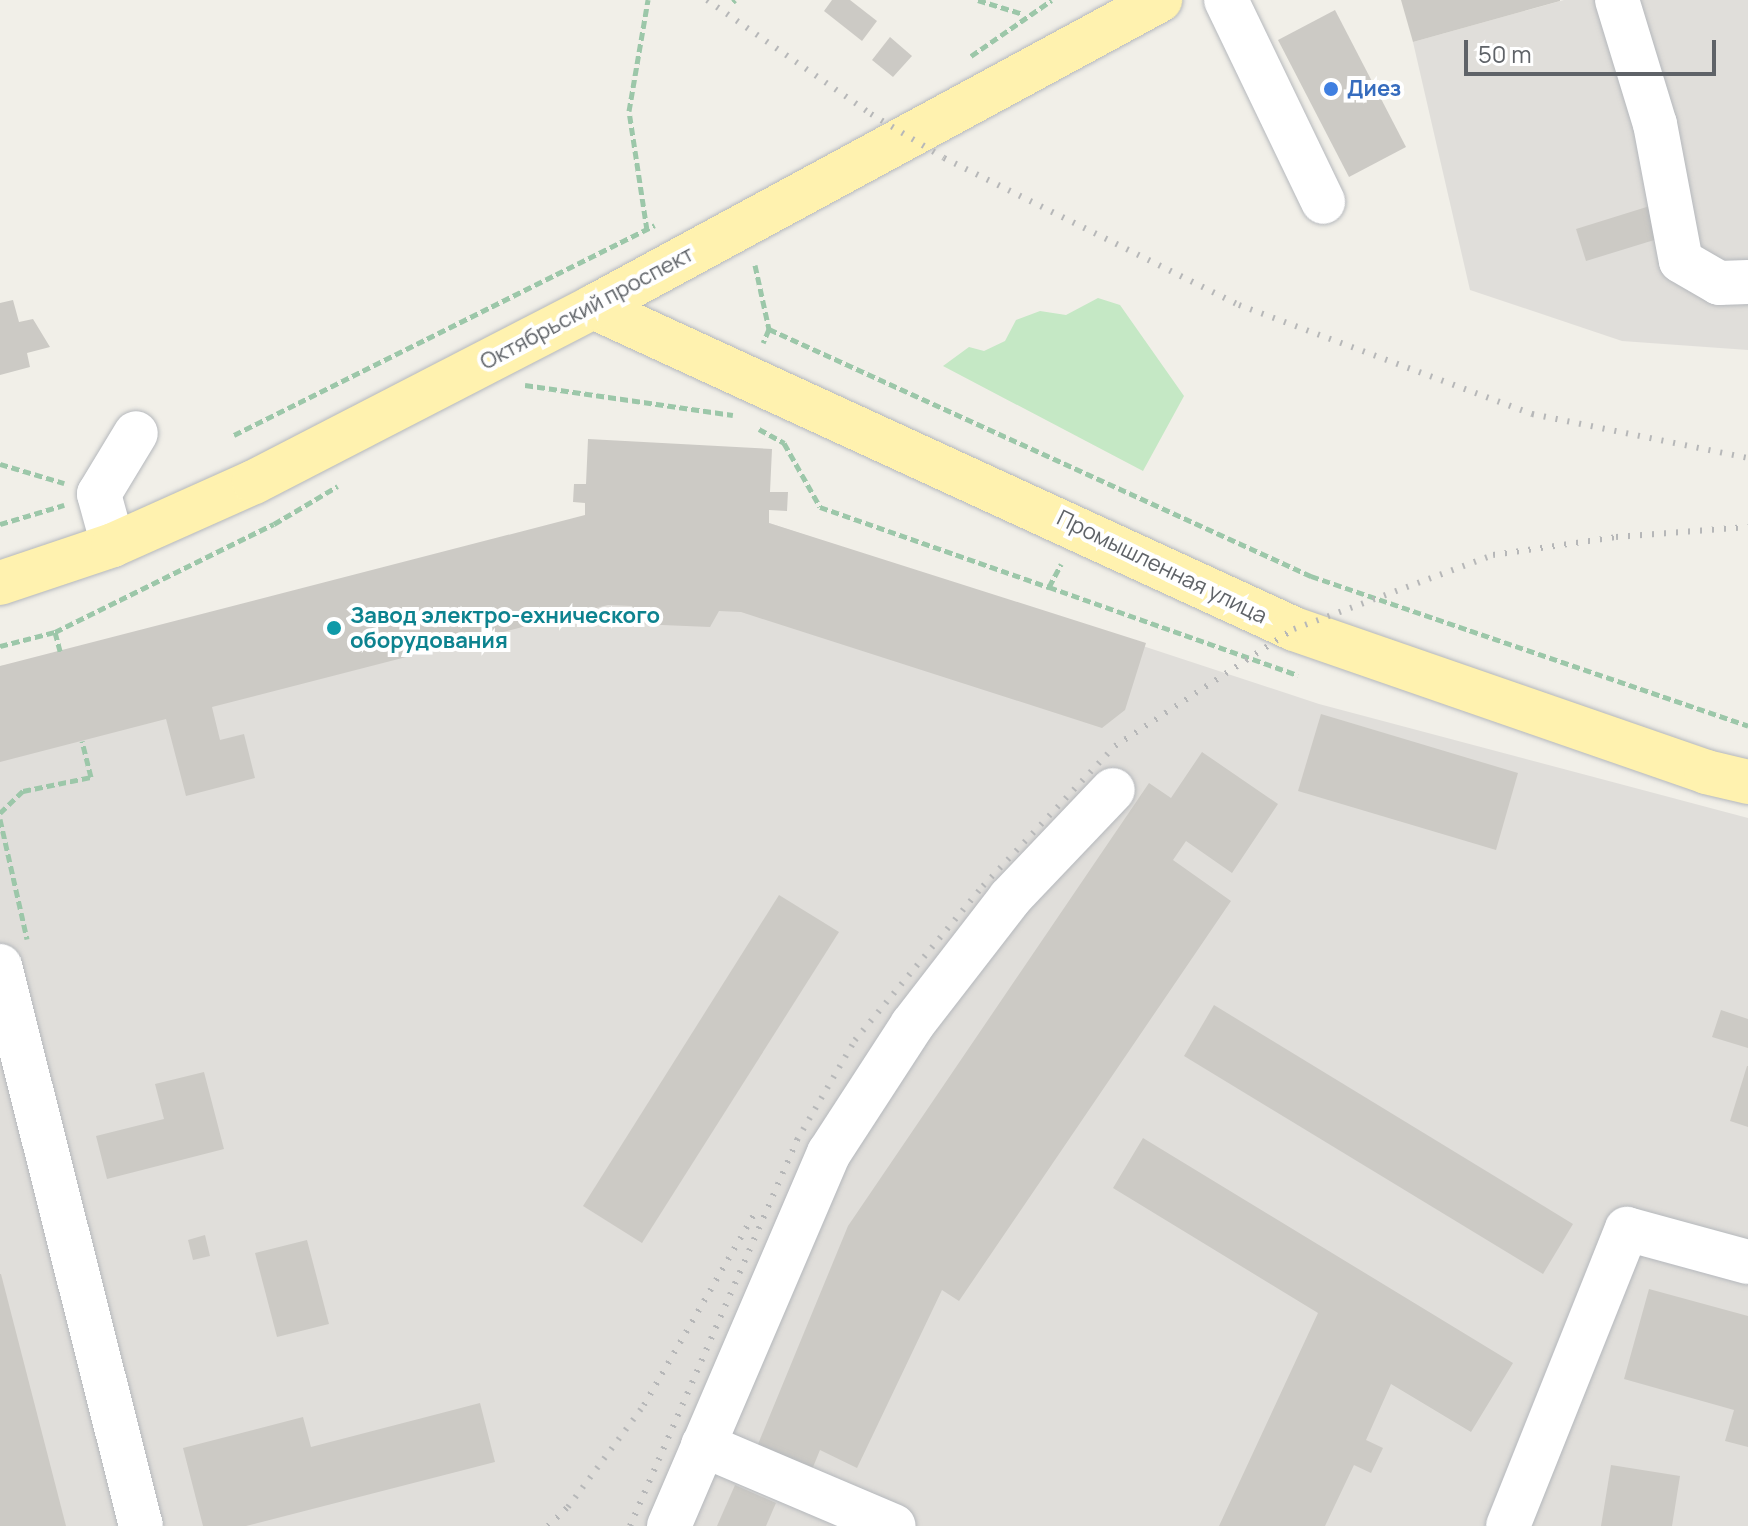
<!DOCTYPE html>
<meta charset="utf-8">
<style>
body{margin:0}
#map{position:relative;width:1748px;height:1526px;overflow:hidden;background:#f1efe8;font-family:Manrope,sans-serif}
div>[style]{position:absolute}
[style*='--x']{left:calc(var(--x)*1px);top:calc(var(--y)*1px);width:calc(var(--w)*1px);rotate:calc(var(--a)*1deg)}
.industrial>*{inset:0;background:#e0deda}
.green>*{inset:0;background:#c5e8c5}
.building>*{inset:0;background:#cccac5}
.path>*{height:5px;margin-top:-2.5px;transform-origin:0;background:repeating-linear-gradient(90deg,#9cc7a9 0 8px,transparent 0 12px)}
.roads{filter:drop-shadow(0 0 2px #b5b8bc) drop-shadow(0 0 2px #b5b8bc)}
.minor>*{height:44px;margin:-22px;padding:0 22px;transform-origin:22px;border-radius:22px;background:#fff}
.major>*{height:44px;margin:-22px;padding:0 22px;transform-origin:22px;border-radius:22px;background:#fff2af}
.rail>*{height:6px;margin-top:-3px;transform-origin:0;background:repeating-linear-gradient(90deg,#b6b7b8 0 2px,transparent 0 12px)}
.dots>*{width:22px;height:22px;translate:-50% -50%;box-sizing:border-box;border:4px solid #fff;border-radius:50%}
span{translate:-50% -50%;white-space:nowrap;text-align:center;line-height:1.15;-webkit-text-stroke:8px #fff;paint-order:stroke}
.shop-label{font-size:22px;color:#366cbe;font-weight:700}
.left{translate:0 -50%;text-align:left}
.street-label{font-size:22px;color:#5f6368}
.culture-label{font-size:22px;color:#0d838f;font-weight:700}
.scale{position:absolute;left:1464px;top:40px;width:252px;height:36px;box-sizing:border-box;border:4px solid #5f6368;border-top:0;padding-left:10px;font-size:24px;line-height:28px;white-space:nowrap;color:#5f6368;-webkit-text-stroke:6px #fff;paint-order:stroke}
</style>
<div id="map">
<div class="industrial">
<div style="clip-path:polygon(1564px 0,1748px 0,1748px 350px,1622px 341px,1470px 290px,1413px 42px)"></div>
<div style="clip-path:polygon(769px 523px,1319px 704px,1748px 818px,1748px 1526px,0 1526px,0 666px)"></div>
</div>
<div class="green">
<div style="clip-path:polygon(1098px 298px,1120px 305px,1184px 396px,1143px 471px,943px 366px,969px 347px,984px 351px,1005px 341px,1016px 320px,1040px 311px,1066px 315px)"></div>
</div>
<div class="building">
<div style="clip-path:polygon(832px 0,850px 0,877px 21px,862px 41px,824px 11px)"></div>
<div style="clip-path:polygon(1401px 0,1560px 0,1560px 1px,1413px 42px)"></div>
<div style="clip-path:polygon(1335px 10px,1406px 147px,1349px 177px,1278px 40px)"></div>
<div style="clip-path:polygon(890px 37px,912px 56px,893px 77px,872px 60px)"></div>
<div style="clip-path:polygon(1653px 205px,1664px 237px,1586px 261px,1576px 229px)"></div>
<div style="clip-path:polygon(13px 300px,19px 322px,33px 319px,50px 347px,27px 353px,30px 367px,0 375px,0 303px)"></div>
<div style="clip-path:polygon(588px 439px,772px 449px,770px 492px,788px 492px,787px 511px,769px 510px,769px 523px,1146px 643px,1125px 710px,1102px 728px,741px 612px,719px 611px,710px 627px,638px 624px,632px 606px,608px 605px,212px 707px,220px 740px,244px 734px,255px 778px,186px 796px,166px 719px,0 762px,0 666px,585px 515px,585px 503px,573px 502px,574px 484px,586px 484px)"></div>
<div style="clip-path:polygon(1321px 714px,1518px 773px,1496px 850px,1298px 791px)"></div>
<div style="clip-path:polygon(1202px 752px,1278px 804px,1232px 873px,1186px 841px,1173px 860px,1231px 901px,959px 1301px,942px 1290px,857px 1468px,820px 1450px,811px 1472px,756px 1449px,848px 1226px,1149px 783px,1171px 798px)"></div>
<div style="clip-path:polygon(779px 895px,839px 932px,642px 1243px,583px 1206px)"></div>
<div style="clip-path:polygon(1214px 1005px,1573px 1224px,1543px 1274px,1184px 1056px)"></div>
<div style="clip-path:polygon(1721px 1010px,1748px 1019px,1748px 1048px,1712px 1037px)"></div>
<div style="clip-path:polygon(1747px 1066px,1748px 1066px,1748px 1127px,1730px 1121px)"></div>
<div style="clip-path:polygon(204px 1072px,224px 1149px,107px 1179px,96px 1136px,164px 1119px,155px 1084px)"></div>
<div style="clip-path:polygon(1143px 1138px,1513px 1363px,1471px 1432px,1391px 1384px,1366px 1440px,1383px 1448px,1371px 1473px,1354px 1465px,1325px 1526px,1219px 1526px,1318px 1313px,1113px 1188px)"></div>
<div style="clip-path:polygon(205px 1235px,210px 1256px,193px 1260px,188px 1240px)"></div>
<div style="clip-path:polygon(307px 1240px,329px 1324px,277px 1337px,255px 1253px)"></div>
<div style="clip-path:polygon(0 1274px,1px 1274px,66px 1526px,0 1526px)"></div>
<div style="clip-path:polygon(1649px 1289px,1748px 1316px,1748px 1447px,1725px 1441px,1734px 1410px,1624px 1379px)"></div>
<div style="clip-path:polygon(480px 1403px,495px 1462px,246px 1526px,203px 1526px,183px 1448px,303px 1417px,311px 1447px)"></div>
<div style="clip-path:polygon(1611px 1465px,1680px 1476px,1672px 1526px,1601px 1526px)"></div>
<div style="clip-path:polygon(735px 1485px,776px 1503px,766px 1526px,717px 1526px)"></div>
</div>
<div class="path">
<div style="--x:978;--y:0;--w:47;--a:17.3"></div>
<div style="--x:733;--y:2;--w:3;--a:-45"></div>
<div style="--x:971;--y:56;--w:98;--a:-34.7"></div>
<div style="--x:647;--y:230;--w:120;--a:-98.6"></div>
<div style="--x:629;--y:111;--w:113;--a:-80.3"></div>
<div style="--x:755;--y:265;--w:66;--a:77.7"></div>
<div style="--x:769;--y:329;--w:15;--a:113"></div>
<div style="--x:769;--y:329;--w:596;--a:24.5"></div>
<div style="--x:1311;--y:576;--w:462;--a:18.9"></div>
<div style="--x:525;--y:385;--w:210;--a:8.2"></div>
<div style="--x:759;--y:429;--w:29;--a:29"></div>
<div style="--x:784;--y:443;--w:73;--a:60.6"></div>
<div style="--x:820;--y:507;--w:243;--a:19.3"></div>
<div style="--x:1049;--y:587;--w:26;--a:-62"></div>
<div style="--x:234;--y:435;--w:470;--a:-26.5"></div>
<div style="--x:0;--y:464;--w:67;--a:16.5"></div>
<div style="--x:0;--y:524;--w:67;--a:-16.5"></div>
<div style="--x:1049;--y:587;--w:264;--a:19.5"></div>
<div style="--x:55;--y:632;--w:20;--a:75"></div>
<div style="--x:0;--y:646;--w:57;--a:-14.3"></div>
<div style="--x:55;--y:632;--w:244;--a:-26.3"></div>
<div style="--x:274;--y:524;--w:74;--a:-30.7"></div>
<div style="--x:0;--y:813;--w:32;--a:-44"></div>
<div style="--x:23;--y:791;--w:69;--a:-11.6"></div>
<div style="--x:91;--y:777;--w:37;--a:-104"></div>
<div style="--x:0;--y:819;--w:123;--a:77.3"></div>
</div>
<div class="roads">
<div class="minor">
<div style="--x:1226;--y:0;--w:224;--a:64.3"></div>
<div style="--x:1617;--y:0;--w:130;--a:73"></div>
<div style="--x:1655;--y:124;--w:139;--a:79.3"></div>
<div style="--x:1681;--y:261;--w:44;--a:30.1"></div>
<div style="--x:1719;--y:283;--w:29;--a:-2"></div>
<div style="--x:113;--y:545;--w:53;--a:-105.4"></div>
<div style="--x:99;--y:494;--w:71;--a:-58.8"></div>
<div style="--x:0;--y:966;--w:577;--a:75.87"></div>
<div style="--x:703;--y:1445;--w:207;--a:23"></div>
<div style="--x:669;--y:1526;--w:406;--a:-66.8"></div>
<div style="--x:829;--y:1153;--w:153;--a:-57"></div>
<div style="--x:912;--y:1025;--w:160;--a:-52.3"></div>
<div style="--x:1010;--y:898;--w:149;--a:-46.4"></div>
<div style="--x:1508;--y:1526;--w:320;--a:-68.2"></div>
<div style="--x:1627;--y:1229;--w:125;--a:15.3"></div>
</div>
<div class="major">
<div style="--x:593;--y:307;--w:771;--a:24.67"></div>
<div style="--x:1294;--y:629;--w:436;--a:19.1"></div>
<div style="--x:1706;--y:772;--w:43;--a:13.4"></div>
<div style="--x:0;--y:583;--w:119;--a:-18.6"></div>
<div style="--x:113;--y:545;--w:154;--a:-24.1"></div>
<div style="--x:254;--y:482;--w:382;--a:-27.3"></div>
<div style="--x:593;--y:307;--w:645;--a:-28.43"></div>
</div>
</div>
<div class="rail">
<div style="--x:707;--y:0;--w:200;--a:34.8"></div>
<div style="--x:871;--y:114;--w:85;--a:31.1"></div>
<div style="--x:944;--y:158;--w:330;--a:26.5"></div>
<div style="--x:1239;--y:305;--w:313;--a:20.4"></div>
<div style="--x:1532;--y:414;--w:220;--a:11.5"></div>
<div style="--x:548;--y:1526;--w:28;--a:-44"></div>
<div style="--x:568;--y:1507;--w:127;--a:-53.3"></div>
<div style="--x:644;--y:1405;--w:222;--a:-60"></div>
<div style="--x:630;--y:1526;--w:421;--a:-66.6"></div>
<div style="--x:797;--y:1140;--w:116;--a:-59.9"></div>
<div style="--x:855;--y:1040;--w:200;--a:-50.3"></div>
<div style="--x:983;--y:886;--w:192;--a:-46.7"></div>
<div style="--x:1115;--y:746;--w:214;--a:-33.2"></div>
<div style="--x:1294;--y:629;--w:212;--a:-20.4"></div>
<div style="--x:1493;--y:555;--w:124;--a:-8.3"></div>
<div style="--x:1616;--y:537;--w:132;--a:-4.3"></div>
</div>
<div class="dots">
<div style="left:1331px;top:89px;background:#3f7fe0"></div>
<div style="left:334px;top:628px;background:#0f9aa8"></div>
</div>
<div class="shop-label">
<span class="left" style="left:1347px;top:89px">Диез</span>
</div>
<div class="street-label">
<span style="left:587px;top:308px;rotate:-28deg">Октябрьский проспект</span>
<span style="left:1162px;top:567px;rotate:26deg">Промышленная улица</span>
</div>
<div class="culture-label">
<span class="left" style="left:350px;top:628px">Завод электро-ехнического<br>оборудования</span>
</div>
<div class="scale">50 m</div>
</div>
